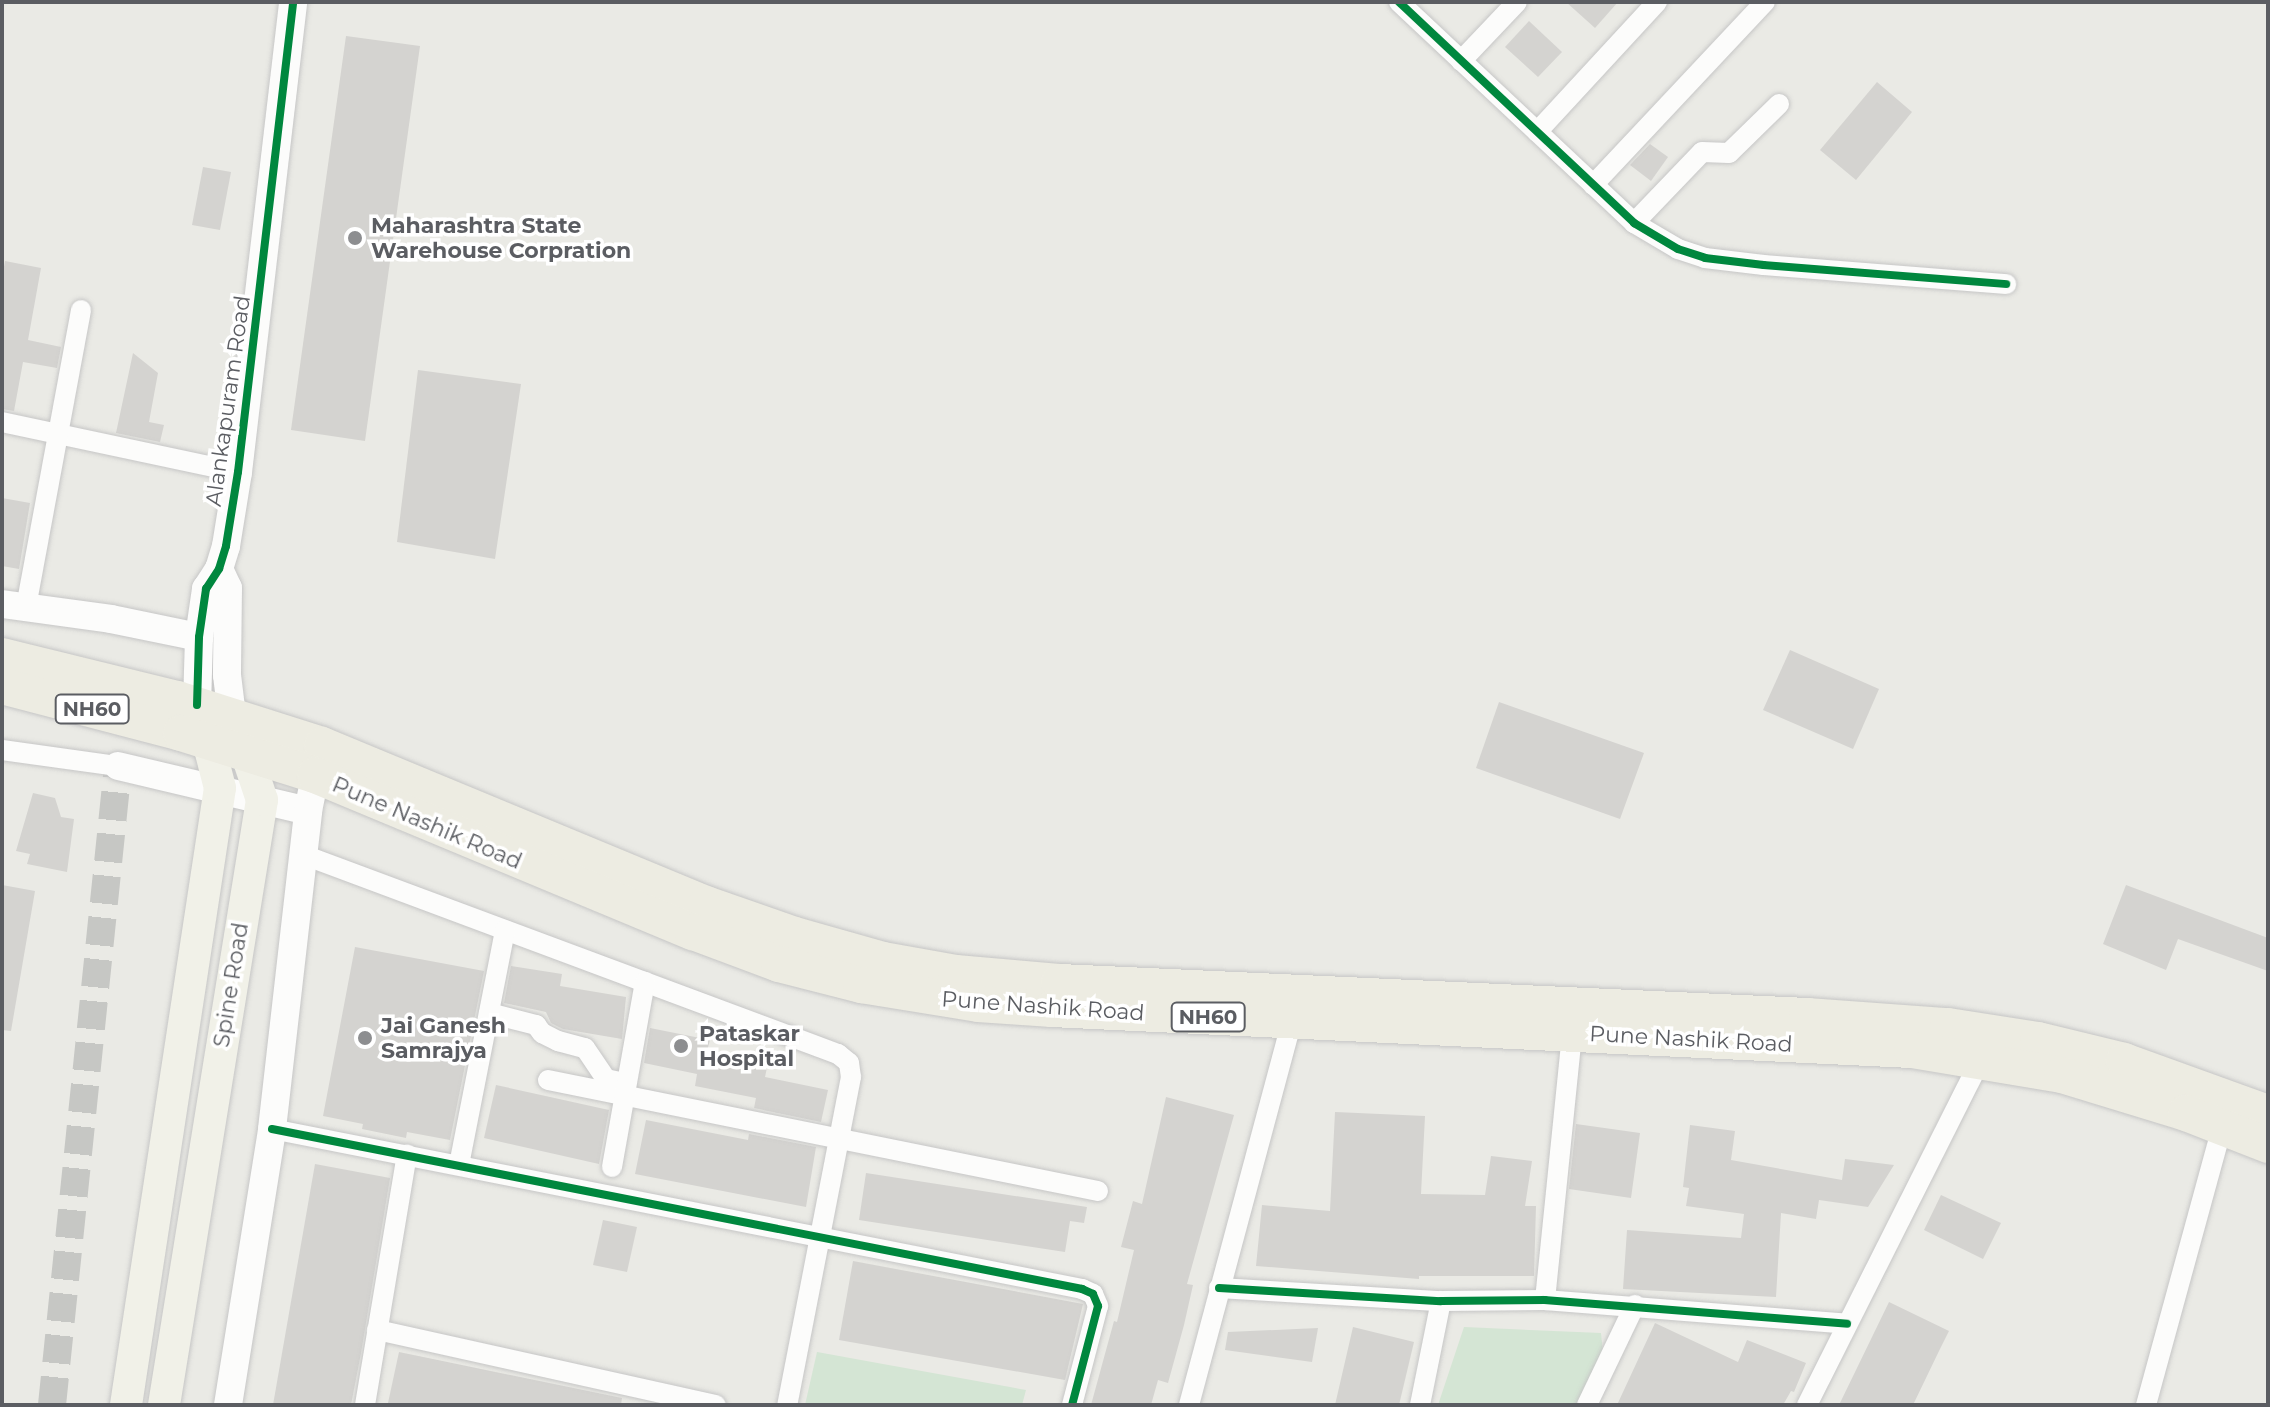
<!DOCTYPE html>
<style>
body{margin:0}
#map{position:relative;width:2270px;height:1407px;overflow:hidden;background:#eaeae5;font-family:Montserrat,sans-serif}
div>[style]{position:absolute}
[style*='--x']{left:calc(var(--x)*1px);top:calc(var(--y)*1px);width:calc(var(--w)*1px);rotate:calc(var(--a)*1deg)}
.green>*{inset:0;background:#d4e5d4}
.building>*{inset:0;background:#d4d3d0}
.secondary-tunnel>*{height:28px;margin-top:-14px;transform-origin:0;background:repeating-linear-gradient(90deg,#c6c7c4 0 28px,transparent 0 42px)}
.roads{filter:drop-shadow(0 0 2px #c6c6c6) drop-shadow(0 0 2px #c6c6c6)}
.street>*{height:20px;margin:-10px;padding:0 10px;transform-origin:10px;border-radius:10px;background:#fcfcfb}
.secondary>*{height:28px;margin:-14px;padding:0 14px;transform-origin:14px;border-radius:14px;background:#fcfcfb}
.primary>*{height:32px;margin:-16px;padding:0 16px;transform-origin:16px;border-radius:16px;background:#f1f1e8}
.highway>*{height:36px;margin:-18px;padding:0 18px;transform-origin:18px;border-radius:18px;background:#edece2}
.cycleway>*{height:8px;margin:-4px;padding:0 4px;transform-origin:4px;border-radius:4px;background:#00873e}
.dots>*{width:22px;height:22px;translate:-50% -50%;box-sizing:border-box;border:4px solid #fff;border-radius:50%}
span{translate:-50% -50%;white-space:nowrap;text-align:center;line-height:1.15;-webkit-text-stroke:7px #fff;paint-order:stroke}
.shield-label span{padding:2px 6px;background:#fff;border:2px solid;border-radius:6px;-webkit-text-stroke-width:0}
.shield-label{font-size:20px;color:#5b5d62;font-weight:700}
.poi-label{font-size:22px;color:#5b5d62;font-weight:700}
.left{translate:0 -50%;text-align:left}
.street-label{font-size:22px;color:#5b5d62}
.frame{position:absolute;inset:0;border:4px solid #5b5d62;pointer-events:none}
</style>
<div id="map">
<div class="green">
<div style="clip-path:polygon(1464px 1327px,1601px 1333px,1603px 1354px,1578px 1405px,1438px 1405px)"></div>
<div style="clip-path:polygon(817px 1352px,1026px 1390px,1022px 1405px,805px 1405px)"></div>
</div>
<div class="building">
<div style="clip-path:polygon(1566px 2px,1618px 2px,1595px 28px)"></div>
<div style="clip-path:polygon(1529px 21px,1562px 52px,1538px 77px,1505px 47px)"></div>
<div style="clip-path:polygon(346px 36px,420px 46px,365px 441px,291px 430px)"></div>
<div style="clip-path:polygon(1877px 82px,1912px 112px,1856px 180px,1820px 150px)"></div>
<div style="clip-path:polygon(1650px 144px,1668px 157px,1651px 181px,1630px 165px)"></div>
<div style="clip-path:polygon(203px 167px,231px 172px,220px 230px,192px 225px)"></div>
<div style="clip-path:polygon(5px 261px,41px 268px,28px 340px,61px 347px,57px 368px,23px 362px,14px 411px,2px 409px,2px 278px)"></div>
<div style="clip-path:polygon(133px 353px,158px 373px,149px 422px,164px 425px,160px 442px,116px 433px)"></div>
<div style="clip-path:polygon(418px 370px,521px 384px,495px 559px,397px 542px)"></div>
<div style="clip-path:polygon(2px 498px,30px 503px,19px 569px,2px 566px)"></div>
<div style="clip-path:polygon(1790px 650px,1879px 689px,1853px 749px,1763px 710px)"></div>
<div style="clip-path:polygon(1499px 702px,1644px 753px,1620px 819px,1476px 768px)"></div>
<div style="clip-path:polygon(33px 793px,55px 798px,61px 817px,74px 819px,67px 872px,27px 864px,30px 854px,16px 851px)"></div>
<div style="clip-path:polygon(2px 885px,35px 891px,11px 1031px,2px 1030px)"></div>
<div style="clip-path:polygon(2126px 885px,2268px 938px,2268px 971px,2178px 939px,2166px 970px,2103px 944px)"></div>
<div style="clip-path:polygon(355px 947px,484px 971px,450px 1140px,407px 1132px,406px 1138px,362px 1129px,363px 1124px,323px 1116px)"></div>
<div style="clip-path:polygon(511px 966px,562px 974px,560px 986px,626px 997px,622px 1039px,563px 1029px,551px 1023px,546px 1012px,504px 1003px)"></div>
<div style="clip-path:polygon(650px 1028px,710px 1040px,707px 1051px,768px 1063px,765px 1077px,828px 1090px,821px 1122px,754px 1108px,756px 1098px,695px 1086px,697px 1074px,644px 1063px)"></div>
<div style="clip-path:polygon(496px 1085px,609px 1110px,599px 1164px,484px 1138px)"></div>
<div style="clip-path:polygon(1166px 1097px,1234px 1115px,1187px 1284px,1193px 1285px,1184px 1325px,1168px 1383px,1158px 1380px,1151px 1405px,1091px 1405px,1114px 1321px,1117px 1322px,1134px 1250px,1121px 1247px,1133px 1201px,1142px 1204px)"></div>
<div style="clip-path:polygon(1335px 1112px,1425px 1116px,1421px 1194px,1485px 1195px,1491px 1156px,1532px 1161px,1525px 1206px,1536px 1206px,1534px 1276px,1419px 1276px,1419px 1279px,1256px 1266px,1262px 1205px,1330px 1211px)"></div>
<div style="clip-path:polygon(646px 1120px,748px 1140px,749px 1134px,816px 1147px,806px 1207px,635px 1174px)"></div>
<div style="clip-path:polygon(1576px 1124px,1640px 1133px,1631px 1198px,1569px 1189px)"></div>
<div style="clip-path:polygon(1690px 1125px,1735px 1131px,1731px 1160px,1842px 1180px,1845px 1159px,1894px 1165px,1868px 1207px,1819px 1200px,1816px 1219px,1781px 1213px,1776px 1297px,1623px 1289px,1627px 1230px,1741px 1238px,1744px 1214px,1686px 1206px,1689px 1188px,1683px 1187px)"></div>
<div style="clip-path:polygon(315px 1164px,390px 1178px,361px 1353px,351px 1405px,273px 1405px)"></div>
<div style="clip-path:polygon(866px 1173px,1087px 1207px,1084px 1223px,1070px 1221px,1065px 1252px,859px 1220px)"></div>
<div style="clip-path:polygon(1941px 1195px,2001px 1223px,1983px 1259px,1924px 1230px)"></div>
<div style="clip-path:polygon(603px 1220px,637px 1227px,627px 1272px,593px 1265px)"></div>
<div style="clip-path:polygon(853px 1261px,1083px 1304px,1065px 1380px,839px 1340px)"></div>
<div style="clip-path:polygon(1889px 1302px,1949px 1331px,1939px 1351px,1913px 1405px,1839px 1405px)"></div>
<div style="clip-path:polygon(1655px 1323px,1738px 1362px,1747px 1340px,1806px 1363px,1794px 1392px,1791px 1391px,1783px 1405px,1617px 1405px)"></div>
<div style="clip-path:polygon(1353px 1327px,1414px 1342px,1399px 1405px,1335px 1405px)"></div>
<div style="clip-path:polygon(1318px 1328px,1312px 1362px,1225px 1350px,1228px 1332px)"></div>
<div style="clip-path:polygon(399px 1352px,622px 1398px,621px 1405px,388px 1403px)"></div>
</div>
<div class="secondary-tunnel">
<div style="--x:52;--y:1405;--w:642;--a:-84.1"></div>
</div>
<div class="roads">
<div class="street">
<div style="--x:1399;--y:2;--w:323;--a:43.2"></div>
<div style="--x:1634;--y:223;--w:51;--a:30.6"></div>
<div style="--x:1678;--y:249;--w:28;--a:18"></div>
<div style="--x:1705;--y:258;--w:59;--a:6.8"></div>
<div style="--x:1764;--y:265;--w:243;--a:4.5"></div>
<div style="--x:1461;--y:61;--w:81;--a:-46.5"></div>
<div style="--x:1537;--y:132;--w:177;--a:-47.3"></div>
<div style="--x:1593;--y:185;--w:251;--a:-46.8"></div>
<div style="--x:1634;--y:223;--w:98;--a:-46.2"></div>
<div style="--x:1702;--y:152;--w:27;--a:2"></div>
<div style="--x:1729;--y:153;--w:70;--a:-44.4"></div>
<div style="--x:2;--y:422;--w:241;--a:12"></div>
<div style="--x:26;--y:607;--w:302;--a:-79.5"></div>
<div style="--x:2;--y:750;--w:117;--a:7.9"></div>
<div style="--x:304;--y:855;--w:570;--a:20.44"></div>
<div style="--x:838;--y:1054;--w:14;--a:39"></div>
<div style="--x:849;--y:1063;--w:14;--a:82"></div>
<div style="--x:851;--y:1077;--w:334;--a:101"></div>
<div style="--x:489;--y:1013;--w:49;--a:14.3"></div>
<div style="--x:536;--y:1025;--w:10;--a:53"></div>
<div style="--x:542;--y:1033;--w:18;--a:27"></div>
<div style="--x:558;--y:1041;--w:28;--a:15"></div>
<div style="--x:585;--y:1048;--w:37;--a:56"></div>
<div style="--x:606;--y:1079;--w:19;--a:12"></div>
<div style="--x:548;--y:1080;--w:561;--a:11.41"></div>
<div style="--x:272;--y:1129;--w:826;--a:11.17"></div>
<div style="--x:1082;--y:1289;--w:12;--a:24"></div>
<div style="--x:1093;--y:1294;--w:13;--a:67"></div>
<div style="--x:1098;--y:1306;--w:102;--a:104.7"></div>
<div style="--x:459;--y:1165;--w:239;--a:-78.9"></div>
<div style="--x:612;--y:1167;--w:188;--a:-79.9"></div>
<div style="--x:1219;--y:1288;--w:222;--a:3.4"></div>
<div style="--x:1441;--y:1301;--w:104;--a:-0.6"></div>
<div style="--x:1545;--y:1300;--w:303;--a:4.5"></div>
<div style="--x:1545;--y:1300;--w:268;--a:-84.2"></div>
<div style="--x:377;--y:1330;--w:347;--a:12.5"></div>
<div style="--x:365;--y:1405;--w:254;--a:-80.5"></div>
<div style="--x:1189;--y:1405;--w:399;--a:-75"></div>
<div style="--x:1420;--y:1405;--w:106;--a:-78.6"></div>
<div style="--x:1587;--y:1405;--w:111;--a:-64.4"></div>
<div style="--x:1807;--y:1405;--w:387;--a:-63.3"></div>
<div style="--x:2146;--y:1405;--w:288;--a:-74.7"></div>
</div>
<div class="secondary">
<div style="--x:219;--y:569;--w:21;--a:65"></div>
<div style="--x:228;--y:588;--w:87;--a:90.7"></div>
<div style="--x:227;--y:675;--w:41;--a:83"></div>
<div style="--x:2;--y:604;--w:110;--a:7.8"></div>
<div style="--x:111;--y:619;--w:90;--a:11.6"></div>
<div style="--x:197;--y:705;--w:68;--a:-88.3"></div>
<div style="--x:199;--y:637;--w:49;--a:-81.7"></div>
<div style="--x:206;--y:589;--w:24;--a:-57"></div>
<div style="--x:219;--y:569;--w:24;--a:-73"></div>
<div style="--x:226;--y:546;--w:75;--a:-80.8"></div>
<div style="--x:238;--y:472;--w:473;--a:-83.3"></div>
<div style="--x:118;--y:766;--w:195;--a:13.3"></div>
<div style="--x:228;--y:1405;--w:279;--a:-80.9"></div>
<div style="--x:272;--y:1129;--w:320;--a:-83.5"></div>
<div style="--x:308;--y:811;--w:55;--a:-78.5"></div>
</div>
<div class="primary">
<div style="--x:126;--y:1405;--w:624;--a:-81.34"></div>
<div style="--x:220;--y:788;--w:68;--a:-104.4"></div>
<div style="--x:164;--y:1405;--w:613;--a:-80.8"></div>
<div style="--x:262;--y:800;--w:70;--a:-108.4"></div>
</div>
<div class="highway">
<div style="--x:2;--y:656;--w:180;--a:13.8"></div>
<div style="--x:177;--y:699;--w:152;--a:17.6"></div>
<div style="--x:322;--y:745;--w:416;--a:22.5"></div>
<div style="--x:706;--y:904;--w:94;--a:19.2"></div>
<div style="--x:795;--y:935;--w:91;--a:15.9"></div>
<div style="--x:883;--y:960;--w:74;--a:10.1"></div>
<div style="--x:956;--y:973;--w:103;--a:5"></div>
<div style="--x:1059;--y:982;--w:749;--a:2.6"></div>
<div style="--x:1807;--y:1016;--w:141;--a:4.1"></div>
<div style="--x:1948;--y:1026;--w:91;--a:8.8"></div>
<div style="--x:2038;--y:1040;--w:89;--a:13.7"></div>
<div style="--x:2124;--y:1061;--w:153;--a:19.9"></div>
<div style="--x:2;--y:686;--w:185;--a:14.7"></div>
<div style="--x:181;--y:733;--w:140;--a:17.4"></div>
<div style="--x:315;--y:775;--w:409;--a:22.6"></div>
<div style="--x:693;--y:932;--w:92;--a:20.4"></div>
<div style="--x:779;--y:964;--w:85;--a:14.4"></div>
<div style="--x:861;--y:985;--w:119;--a:9.2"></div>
<div style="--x:978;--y:1004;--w:74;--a:3.9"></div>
<div style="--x:1052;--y:1009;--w:861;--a:2.73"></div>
<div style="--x:1912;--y:1050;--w:152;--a:9.5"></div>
<div style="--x:2062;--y:1075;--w:130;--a:17"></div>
<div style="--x:2186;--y:1113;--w:88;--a:21.3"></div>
</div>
</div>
<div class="cycleway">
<div style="--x:1399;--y:2;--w:323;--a:43.2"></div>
<div style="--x:1634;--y:223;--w:51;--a:30.6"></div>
<div style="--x:1678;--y:249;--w:28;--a:18"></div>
<div style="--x:1705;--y:258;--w:59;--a:6.8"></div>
<div style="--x:1764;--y:265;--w:243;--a:4.5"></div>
<div style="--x:197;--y:705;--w:68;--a:-88.3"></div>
<div style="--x:199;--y:637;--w:49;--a:-81.7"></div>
<div style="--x:206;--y:589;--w:24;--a:-57"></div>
<div style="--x:219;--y:569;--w:24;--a:-73"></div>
<div style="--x:226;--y:546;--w:75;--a:-80.8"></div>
<div style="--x:238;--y:472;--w:473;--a:-83.3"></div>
<div style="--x:272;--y:1129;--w:826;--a:11.17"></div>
<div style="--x:1082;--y:1289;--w:12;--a:24"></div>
<div style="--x:1093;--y:1294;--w:13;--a:67"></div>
<div style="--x:1098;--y:1306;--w:102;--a:104.7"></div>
<div style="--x:1219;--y:1288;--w:222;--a:3.4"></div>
<div style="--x:1441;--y:1301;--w:104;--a:-0.6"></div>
<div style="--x:1545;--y:1300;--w:303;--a:4.5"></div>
</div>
<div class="dots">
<div style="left:355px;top:238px;background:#8d8e90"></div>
<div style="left:365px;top:1038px;background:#8d8e90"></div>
<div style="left:681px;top:1046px;background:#8d8e90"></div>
</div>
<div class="shield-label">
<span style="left:92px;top:709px">NH60</span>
<span style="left:1208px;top:1017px">NH60</span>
</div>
<div class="poi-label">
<span class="left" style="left:371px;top:238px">Maharashtra State<br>Warehouse Corpration</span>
<span class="left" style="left:381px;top:1038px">Jai Ganesh<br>Samrajya</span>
<span class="left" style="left:699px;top:1046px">Pataskar<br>Hospital</span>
</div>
<div class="street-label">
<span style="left:228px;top:401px;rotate:-82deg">Alankapuram Road</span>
<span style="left:427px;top:823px;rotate:23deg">Pune Nashik Road</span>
<span style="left:231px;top:985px;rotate:-81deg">Spine Road</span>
<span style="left:1043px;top:1006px;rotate:4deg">Pune Nashik Road</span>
<span style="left:1691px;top:1039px;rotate:3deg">Pune Nashik Road</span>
</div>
<div class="frame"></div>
</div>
